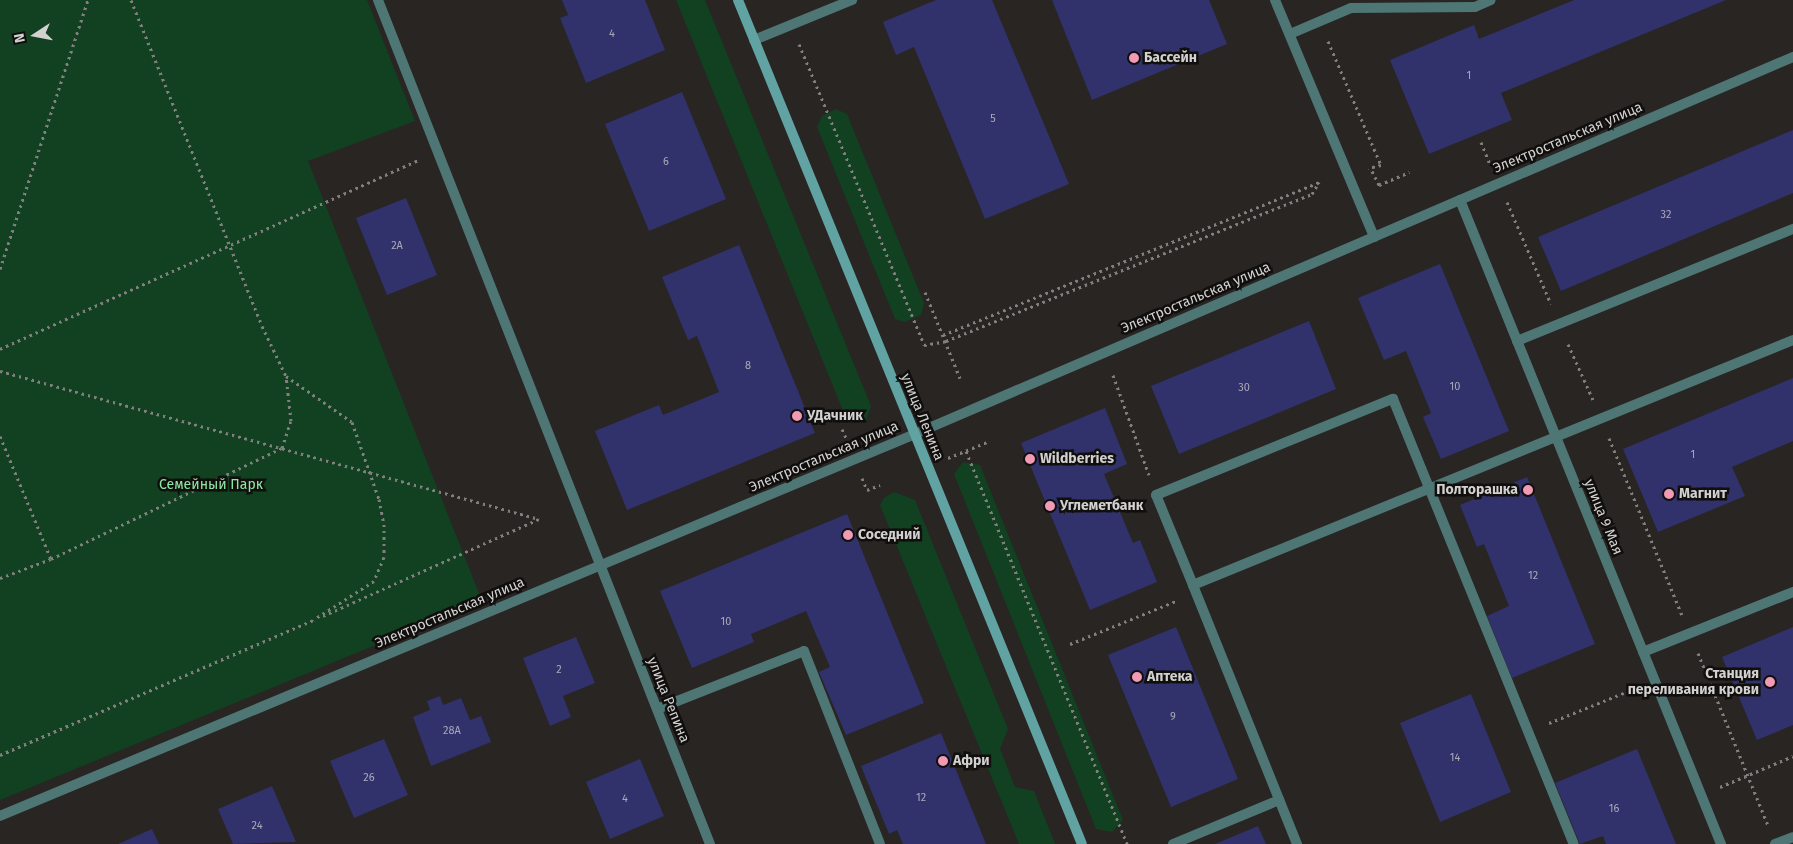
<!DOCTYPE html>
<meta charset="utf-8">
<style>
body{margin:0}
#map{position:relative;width:1793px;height:844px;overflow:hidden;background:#282523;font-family:"Fira Sans",sans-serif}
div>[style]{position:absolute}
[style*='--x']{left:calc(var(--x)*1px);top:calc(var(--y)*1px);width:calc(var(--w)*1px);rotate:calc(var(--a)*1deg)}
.green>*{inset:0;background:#114121}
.building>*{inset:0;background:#31316c}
.path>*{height:3px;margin-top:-1.5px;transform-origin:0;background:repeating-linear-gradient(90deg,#82807e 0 2.5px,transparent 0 6.5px)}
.lane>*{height:10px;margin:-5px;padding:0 5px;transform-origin:5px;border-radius:5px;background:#4d7675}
.street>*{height:10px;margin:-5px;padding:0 5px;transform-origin:5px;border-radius:5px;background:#4d7675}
.secondary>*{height:10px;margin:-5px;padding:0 5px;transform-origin:5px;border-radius:5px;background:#60a3a2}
.dots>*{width:14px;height:14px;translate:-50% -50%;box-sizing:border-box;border:2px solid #100f0e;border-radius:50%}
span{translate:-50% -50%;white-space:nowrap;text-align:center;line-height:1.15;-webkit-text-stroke:5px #100f0e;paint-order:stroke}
.number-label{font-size:11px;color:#aaa9b7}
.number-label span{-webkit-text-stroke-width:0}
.poi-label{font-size:14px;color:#d3d1d0;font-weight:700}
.left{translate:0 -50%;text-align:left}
.right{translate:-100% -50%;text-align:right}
.street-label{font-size:14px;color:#d3d1d0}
.park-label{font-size:14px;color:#8ce8a3}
.north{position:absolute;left:10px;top:10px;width:50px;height:50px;-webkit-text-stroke:4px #100f0e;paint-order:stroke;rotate:259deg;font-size:14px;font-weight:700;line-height:20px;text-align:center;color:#d3d1d0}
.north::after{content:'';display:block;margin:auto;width:18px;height:22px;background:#d3d1d0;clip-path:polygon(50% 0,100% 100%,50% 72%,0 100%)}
</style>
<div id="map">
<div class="green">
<div style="clip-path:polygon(0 0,367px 0,415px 121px,308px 161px,482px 601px,0 800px)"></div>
<div style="clip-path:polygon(676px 0,705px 0,871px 406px,866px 420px,848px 423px)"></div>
<div style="clip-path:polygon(836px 109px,847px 114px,924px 303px,921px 315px,905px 322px,895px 319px,817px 127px,822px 116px)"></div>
<div style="clip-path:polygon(963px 462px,980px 465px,1123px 820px,1112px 832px,1096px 829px,954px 474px)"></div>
<div style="clip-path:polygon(894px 492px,915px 500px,1008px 729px,1000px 749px,1015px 787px,1034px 791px,1055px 844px,1019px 844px,880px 505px,884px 498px)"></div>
</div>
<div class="building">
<div style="clip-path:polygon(562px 0,645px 0,665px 50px,586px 83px,560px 18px,568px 15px)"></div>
<div style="clip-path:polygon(936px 0,992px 0,1069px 184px,985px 219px,914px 47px,896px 55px,883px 22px)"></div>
<div style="clip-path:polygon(1052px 0,1209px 0,1227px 44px,1092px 100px)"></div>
<div style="clip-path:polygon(1574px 0,1726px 0,1501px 93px,1512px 120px,1429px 154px,1390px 60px,1474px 25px,1479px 39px)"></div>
<div style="clip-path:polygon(682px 92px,726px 199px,649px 231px,605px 124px)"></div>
<div style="clip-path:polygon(1793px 130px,1793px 193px,1561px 291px,1538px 237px)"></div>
<div style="clip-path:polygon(406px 198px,437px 275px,387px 295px,356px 218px)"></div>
<div style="clip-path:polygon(739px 245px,815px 433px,627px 510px,595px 431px,659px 405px,663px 415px,719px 392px,697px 336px,688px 340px,662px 277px)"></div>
<div style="clip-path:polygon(1440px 264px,1509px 431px,1441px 459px,1423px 417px,1431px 413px,1406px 351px,1384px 360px,1358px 298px)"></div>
<div style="clip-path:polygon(1309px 321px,1336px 389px,1179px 454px,1151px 386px)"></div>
<div style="clip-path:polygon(1793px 378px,1793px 441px,1732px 467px,1745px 496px,1658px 532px,1623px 449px)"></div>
<div style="clip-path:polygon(1105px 408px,1127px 464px,1104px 474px,1133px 543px,1140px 540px,1157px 582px,1090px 610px,1021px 443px)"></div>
<div style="clip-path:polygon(1527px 477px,1595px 644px,1512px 678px,1487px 616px,1509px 606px,1484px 544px,1477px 547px,1460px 505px)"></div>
<div style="clip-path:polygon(847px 514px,924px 703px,846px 735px,819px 672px,830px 667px,806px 611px,751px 634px,754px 642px,692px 668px,660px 591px)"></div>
<div style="clip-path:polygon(1176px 627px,1238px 779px,1171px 807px,1108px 655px)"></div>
<div style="clip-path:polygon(1793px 627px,1793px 725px,1757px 740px,1722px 657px)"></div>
<div style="clip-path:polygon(576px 637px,595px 683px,563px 696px,571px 717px,550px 726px,523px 658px)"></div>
<div style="clip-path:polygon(1471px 694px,1511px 792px,1440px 822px,1400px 723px)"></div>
<div style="clip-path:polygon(440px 696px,443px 705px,461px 698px,470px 720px,481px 716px,491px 742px,431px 766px,413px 717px,430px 710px,427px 701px)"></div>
<div style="clip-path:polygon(941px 733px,986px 844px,903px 844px,897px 830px,889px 834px,861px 766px)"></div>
<div style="clip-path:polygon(384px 739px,408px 795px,354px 818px,330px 761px)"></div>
<div style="clip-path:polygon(1637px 749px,1676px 844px,1606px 844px,1603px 836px,1580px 844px,1555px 783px)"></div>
<div style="clip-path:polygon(640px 759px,664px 816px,610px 839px,586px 782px)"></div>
<div style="clip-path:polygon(272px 786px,296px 842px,233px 844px,218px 809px)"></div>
<div style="clip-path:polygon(1258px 826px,1266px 844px,1215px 844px)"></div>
<div style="clip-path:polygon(152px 829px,159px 844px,118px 844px)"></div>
</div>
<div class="path">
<div style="--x:131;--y:0;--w:351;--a:68.1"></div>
<div style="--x:262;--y:326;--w:55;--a:64.4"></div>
<div style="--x:286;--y:376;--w:80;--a:34.9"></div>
<div style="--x:352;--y:422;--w:82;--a:70.7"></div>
<div style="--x:379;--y:499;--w:25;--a:79"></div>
<div style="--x:384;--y:524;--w:33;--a:90"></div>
<div style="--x:384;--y:557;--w:26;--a:113"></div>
<div style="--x:374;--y:581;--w:72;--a:147.4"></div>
<div style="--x:1328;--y:41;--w:135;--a:66.9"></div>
<div style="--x:1381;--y:165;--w:13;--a:167"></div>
<div style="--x:799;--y:44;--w:326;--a:67.4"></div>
<div style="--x:924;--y:345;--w:22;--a:-10"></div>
<div style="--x:946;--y:341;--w:394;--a:-21.9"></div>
<div style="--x:1312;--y:194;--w:14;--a:-60"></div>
<div style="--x:1481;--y:142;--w:24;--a:68"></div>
<div style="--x:1372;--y:171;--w:16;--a:63"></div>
<div style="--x:1379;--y:185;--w:33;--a:-23"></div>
<div style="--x:1507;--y:202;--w:111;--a:66.7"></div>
<div style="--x:0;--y:269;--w:283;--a:-71.9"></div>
<div style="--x:925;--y:292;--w:93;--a:67.9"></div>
<div style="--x:943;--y:335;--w:406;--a:-22.1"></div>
<div style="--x:1568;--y:344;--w:61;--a:65.9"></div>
<div style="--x:0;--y:349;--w:460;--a:-24.3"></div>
<div style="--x:0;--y:371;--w:559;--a:15.35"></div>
<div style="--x:1113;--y:375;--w:106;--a:70.2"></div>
<div style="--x:842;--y:429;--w:12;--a:66"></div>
<div style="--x:0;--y:436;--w:133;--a:67.5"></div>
<div style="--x:1609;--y:438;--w:191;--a:67.6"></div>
<div style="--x:966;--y:451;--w:425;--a:67.7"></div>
<div style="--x:948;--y:458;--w:42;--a:-22.3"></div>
<div style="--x:862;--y:478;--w:13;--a:67"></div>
<div style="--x:867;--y:490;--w:14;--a:-21"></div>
<div style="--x:0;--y:578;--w:54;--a:-20.4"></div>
<div style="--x:51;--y:559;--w:256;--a:-25.7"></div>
<div style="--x:282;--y:448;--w:28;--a:-72"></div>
<div style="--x:291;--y:421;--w:45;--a:-96.3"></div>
<div style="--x:323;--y:616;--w:237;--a:-24.2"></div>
<div style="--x:1070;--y:644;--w:114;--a:-22.1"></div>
<div style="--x:1698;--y:653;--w:186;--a:67.9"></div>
<div style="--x:1549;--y:723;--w:94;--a:-21.9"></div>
<div style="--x:0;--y:755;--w:341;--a:-23.3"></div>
<div style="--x:1720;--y:787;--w:79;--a:-23"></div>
</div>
<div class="lane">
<div style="--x:1275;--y:0;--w:257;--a:67.3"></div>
<div style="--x:1290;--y:34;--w:66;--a:-23.1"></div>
<div style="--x:1351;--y:8;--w:124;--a:-0.5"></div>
<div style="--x:1475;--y:7;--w:17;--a:-24"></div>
<div style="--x:754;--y:40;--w:106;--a:-22.2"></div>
<div style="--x:1460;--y:200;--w:695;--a:67.94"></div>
<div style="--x:1517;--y:341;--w:298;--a:-22.1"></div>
<div style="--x:1193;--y:585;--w:97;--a:-112.3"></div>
<div style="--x:1156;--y:495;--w:256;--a:-22.1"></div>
<div style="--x:1393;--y:399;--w:480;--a:67.9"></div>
<div style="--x:1643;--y:652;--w:162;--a:-21.8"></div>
<div style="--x:657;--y:709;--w:158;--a:-21.5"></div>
<div style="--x:804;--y:651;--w:207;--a:68.5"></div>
<div style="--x:1173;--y:844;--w:115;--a:-22.5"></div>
<div style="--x:1297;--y:844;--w:279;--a:-111.9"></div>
<div style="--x:1193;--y:585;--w:648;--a:-22.21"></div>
<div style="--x:1775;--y:844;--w:19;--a:-21"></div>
</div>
<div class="street">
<div style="--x:378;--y:0;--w:907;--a:68.53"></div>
<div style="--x:0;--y:816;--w:992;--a:-22.66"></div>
<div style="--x:915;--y:434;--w:956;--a:-23.24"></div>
</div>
<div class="secondary">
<div style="--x:738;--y:0;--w:911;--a:67.83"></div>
</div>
<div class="dots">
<div style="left:1134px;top:58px;background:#f09ab5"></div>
<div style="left:797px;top:416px;background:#f09ab5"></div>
<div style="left:1030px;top:459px;background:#f09ab5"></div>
<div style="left:1528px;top:490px;background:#f09ab5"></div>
<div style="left:1669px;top:494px;background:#f09ab5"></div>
<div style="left:1050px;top:506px;background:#f09ab5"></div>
<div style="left:848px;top:535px;background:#f09ab5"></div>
<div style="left:1137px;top:677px;background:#f09ab5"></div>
<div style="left:1770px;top:682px;background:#f09ab5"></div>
<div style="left:943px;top:761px;background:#f09ab5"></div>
</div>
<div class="number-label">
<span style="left:612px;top:34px">4</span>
<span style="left:1469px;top:76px">1</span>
<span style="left:993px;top:119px">5</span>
<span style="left:666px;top:162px">6</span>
<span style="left:1666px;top:215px">32</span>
<span style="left:397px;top:246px">2А</span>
<span style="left:748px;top:366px">8</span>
<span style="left:1455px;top:387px">10</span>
<span style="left:1244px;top:388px">30</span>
<span style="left:1693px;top:455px">1</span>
<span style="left:1533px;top:576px">12</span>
<span style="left:726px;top:622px">10</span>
<span style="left:559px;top:670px">2</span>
<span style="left:1173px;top:717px">9</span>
<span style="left:452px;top:731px">28А</span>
<span style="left:1455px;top:758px">14</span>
<span style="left:369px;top:778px">26</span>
<span style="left:921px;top:798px">12</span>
<span style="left:625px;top:799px">4</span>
<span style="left:1614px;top:809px">16</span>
<span style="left:257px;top:826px">24</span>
</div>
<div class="poi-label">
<span class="left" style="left:1144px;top:58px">Бассейн</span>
<span class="left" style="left:807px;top:416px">УДачник</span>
<span class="left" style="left:1040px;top:459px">Wildberries</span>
<span class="right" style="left:1518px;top:490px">Полторашка</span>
<span class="left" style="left:1679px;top:494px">Магнит</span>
<span class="left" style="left:1060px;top:506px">Углеметбанк</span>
<span class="left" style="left:858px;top:535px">Соседний</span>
<span class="right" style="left:1759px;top:682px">Станция<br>переливания крови</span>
<span class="left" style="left:1147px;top:677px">Аптека</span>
<span class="left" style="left:953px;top:761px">Афри</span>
</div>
<div class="street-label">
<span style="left:1568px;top:138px;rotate:-23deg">Электростальская улица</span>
<span style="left:1196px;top:298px;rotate:-23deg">Электростальская улица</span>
<span style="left:922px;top:417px;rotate:68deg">улица Ленина</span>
<span style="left:824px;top:457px;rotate:-23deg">Электростальская улица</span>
<span style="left:1603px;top:517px;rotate:68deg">улица 9 Мая</span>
<span style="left:450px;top:613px;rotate:-23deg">Электростальская улица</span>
<span style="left:668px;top:700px;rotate:68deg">улица Репина</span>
</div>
<div class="park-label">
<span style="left:211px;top:485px">Семейный Парк</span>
</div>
<div class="north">N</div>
</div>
